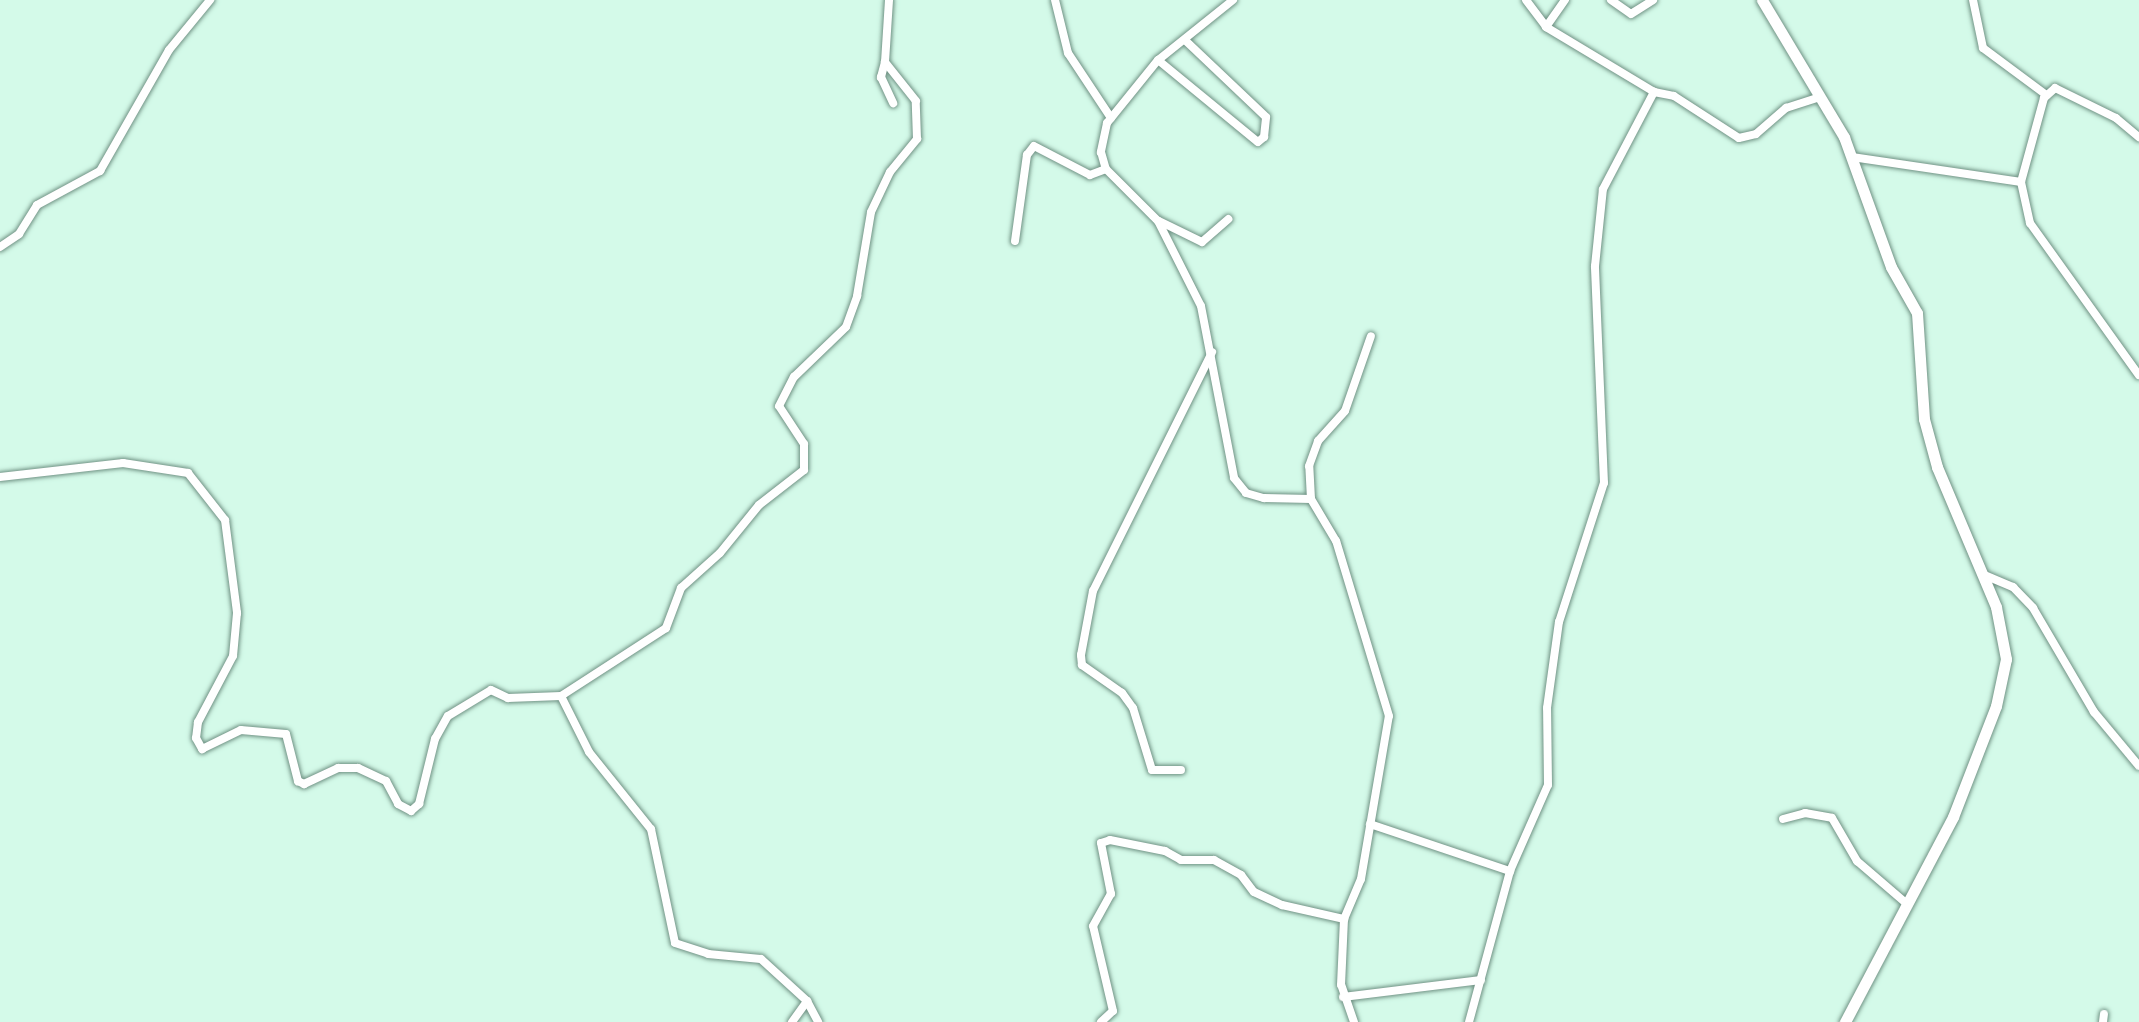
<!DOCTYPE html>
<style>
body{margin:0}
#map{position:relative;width:2139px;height:1022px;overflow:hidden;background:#d4fae9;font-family:Poppins,sans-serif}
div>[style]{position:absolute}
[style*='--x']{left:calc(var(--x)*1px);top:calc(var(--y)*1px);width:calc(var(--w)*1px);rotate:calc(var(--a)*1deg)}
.roads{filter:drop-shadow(0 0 2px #709284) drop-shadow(0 0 2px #709284)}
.minor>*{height:8px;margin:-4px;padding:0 4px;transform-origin:4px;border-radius:4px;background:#fff}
.tertiary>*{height:11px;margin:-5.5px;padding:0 5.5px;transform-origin:5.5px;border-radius:5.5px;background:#fff}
span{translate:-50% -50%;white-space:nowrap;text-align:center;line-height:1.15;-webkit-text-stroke:8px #fff;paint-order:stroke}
</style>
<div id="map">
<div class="roads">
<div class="minor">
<div style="--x:1055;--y:0;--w:55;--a:76.2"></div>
<div style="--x:1068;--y:53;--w:78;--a:56.5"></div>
<div style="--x:1233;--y:0;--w:96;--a:141.3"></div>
<div style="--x:1158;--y:60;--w:81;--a:129"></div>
<div style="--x:1107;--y:123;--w:30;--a:102"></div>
<div style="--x:1101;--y:152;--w:18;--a:74"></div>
<div style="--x:1106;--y:169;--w:74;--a:45"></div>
<div style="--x:1158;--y:221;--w:95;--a:63.2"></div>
<div style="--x:1201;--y:306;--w:175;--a:79.1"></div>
<div style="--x:1234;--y:478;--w:19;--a:51"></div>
<div style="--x:1246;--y:493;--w:19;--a:16"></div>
<div style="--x:1264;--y:498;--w:47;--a:1.2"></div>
<div style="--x:1526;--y:0;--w:34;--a:53"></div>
<div style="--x:1546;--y:27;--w:126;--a:31"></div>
<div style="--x:1654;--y:92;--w:20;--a:11"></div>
<div style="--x:1674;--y:96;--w:77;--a:32.9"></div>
<div style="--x:1739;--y:138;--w:17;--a:-13"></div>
<div style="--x:1756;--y:134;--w:40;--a:-41"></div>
<div style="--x:1786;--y:108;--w:35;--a:-18"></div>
<div style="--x:1611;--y:0;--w:24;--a:35"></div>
<div style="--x:1631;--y:14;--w:26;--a:-32"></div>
<div style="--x:1973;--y:0;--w:49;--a:78.2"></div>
<div style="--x:1983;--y:48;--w:77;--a:36.6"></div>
<div style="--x:1546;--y:27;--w:33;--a:-55"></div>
<div style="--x:1158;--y:60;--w:129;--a:39.4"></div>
<div style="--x:1258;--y:142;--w:8;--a:-40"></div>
<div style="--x:1264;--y:137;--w:20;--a:-84"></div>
<div style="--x:1266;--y:117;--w:112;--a:-136.5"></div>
<div style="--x:885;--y:62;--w:16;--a:105"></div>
<div style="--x:881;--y:77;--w:29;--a:65"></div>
<div style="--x:1852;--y:157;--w:171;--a:8.4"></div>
<div style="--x:2021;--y:182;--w:87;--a:-74.7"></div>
<div style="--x:2044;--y:98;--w:15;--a:-42"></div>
<div style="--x:2055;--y:88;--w:68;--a:26.2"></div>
<div style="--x:2116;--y:118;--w:30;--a:40"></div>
<div style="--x:2021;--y:182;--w:42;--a:77.6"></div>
<div style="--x:2030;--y:223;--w:187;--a:54.4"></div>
<div style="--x:1159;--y:221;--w:48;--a:26"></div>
<div style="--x:1202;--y:242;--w:35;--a:-41"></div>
<div style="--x:1015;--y:241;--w:87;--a:-82.1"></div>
<div style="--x:1027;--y:155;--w:11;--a:-52"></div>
<div style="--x:1034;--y:146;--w:63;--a:27.4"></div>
<div style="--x:1090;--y:175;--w:17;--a:-21"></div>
<div style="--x:0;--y:247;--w:23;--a:-34"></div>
<div style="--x:19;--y:234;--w:34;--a:-58"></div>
<div style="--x:37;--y:205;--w:72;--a:-28.4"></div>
<div style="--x:100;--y:171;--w:139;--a:-60.3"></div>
<div style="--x:169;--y:50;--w:65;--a:-50.6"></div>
<div style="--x:0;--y:477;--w:124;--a:-6.5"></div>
<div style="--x:123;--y:463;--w:66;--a:8.7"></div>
<div style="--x:188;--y:473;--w:60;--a:51.8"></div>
<div style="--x:225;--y:520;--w:94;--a:82.6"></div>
<div style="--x:237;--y:613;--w:43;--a:95.3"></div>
<div style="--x:233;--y:656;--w:75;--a:117.9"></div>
<div style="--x:198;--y:722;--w:16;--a:97"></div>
<div style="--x:196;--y:738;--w:13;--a:61"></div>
<div style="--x:202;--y:749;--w:43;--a:-26"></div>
<div style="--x:241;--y:730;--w:45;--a:5.1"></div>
<div style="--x:286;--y:734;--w:49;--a:75.7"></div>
<div style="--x:298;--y:781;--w:7;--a:27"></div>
<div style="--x:304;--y:784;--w:38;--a:-25"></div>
<div style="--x:338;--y:768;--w:20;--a:0"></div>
<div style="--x:358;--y:768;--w:31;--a:25"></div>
<div style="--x:386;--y:781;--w:26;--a:62"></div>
<div style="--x:398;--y:804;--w:15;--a:28"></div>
<div style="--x:411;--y:811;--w:11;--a:-41"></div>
<div style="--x:419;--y:804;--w:67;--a:-76.2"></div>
<div style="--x:435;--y:739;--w:26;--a:-61"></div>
<div style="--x:448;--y:716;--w:50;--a:-31.2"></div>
<div style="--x:491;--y:690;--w:19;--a:25"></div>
<div style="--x:508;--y:698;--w:53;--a:-2.2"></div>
<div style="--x:561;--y:696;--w:125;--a:-32.9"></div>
<div style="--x:666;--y:628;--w:43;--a:-69.4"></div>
<div style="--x:681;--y:588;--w:52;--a:-41.9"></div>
<div style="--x:720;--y:553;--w:62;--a:-50.9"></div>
<div style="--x:759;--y:505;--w:57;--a:-37.9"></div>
<div style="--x:804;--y:470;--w:26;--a:-90"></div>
<div style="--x:804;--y:444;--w:45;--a:-123.3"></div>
<div style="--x:779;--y:406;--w:33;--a:-63"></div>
<div style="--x:794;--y:377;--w:72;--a:-43.9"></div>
<div style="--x:846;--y:327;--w:33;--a:-70"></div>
<div style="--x:857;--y:296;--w:85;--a:-80.5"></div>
<div style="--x:871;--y:212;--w:44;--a:-64.6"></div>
<div style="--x:890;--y:172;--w:43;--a:-50.7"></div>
<div style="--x:917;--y:139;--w:38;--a:-92"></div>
<div style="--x:916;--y:101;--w:50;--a:-128.5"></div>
<div style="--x:885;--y:62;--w:62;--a:-86.3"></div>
<div style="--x:1982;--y:574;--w:34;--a:23"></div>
<div style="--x:2013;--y:587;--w:29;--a:46"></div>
<div style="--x:2033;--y:608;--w:121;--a:59.6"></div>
<div style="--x:2094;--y:712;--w:70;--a:50.2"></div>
<div style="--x:561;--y:696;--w:63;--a:63.4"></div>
<div style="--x:589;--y:752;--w:99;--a:51.2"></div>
<div style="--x:651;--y:829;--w:116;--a:78.1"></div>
<div style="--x:675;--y:943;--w:35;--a:18"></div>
<div style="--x:708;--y:954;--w:53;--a:5.4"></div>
<div style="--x:761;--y:959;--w:62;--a:42.4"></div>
<div style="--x:807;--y:1001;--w:24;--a:62"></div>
<div style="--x:1181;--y:770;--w:29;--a:180"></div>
<div style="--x:1152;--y:770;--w:65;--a:-107"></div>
<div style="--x:1133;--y:708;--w:19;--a:-126"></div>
<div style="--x:1122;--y:693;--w:49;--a:-145"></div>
<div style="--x:1082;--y:665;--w:10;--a:-96"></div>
<div style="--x:1081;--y:655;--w:65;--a:-79.4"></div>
<div style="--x:1093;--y:591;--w:267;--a:-63.5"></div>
<div style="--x:1783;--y:819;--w:23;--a:-15"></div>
<div style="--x:1805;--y:813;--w:27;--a:10"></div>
<div style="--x:1832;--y:818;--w:50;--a:59.8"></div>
<div style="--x:1857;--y:861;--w:66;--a:40.7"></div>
<div style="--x:1370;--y:824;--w:148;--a:18.6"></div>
<div style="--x:1343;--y:997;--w:139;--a:-7"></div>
<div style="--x:792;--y:1022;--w:26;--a:-54"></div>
<div style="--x:1101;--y:1022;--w:16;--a:-43"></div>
<div style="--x:1113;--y:1011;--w:87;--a:-103.2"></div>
<div style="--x:1093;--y:926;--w:37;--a:-61"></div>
<div style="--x:1111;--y:894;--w:52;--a:-101.1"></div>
<div style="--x:1101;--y:843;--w:9;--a:-18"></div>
<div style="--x:1110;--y:840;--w:56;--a:11.3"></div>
<div style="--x:1165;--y:851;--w:18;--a:29"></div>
<div style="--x:1181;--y:860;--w:33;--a:0"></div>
<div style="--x:1214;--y:860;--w:31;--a:29"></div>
<div style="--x:1241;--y:875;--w:21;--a:53"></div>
<div style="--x:1254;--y:892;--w:31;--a:25"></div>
<div style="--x:1282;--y:905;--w:64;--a:12.7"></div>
<div style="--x:1354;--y:1022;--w:39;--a:-109"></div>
<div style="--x:1341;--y:985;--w:66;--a:-87.4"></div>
<div style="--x:1344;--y:919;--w:43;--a:-67"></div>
<div style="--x:1361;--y:879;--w:165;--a:-80.3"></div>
<div style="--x:1389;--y:716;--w:183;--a:-106.8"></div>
<div style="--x:1336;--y:541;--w:49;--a:-120.8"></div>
<div style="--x:1311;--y:499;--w:33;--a:-93"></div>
<div style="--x:1309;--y:466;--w:27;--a:-70"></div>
<div style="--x:1318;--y:441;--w:40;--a:-48"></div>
<div style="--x:1345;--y:411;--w:79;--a:-70.9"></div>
<div style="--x:1469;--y:1022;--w:156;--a:-74.8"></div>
<div style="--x:1510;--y:871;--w:94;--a:-66.2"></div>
<div style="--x:1548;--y:785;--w:77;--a:-90.7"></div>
<div style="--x:1547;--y:708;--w:87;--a:-82.1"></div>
<div style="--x:1559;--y:622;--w:146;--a:-72.1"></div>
<div style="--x:1604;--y:483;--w:217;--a:-92.4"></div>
<div style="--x:1595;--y:266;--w:77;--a:-84.1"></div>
<div style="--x:1603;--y:189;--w:110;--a:-62.3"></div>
<div style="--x:2103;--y:1022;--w:8;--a:-83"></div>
</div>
<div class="tertiary">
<div style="--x:1762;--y:0;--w:160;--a:59.1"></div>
<div style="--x:1844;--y:137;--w:138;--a:70.1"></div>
<div style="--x:1891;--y:267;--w:53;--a:60.5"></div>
<div style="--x:1917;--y:313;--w:106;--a:86.2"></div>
<div style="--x:1924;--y:419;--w:50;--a:74.8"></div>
<div style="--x:1937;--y:467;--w:152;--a:67.1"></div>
<div style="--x:1996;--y:607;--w:53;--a:79.1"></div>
<div style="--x:2006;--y:659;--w:48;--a:102"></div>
<div style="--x:1996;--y:706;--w:119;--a:111.2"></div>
<div style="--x:1953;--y:817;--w:232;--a:117.8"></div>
</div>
</div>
</div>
